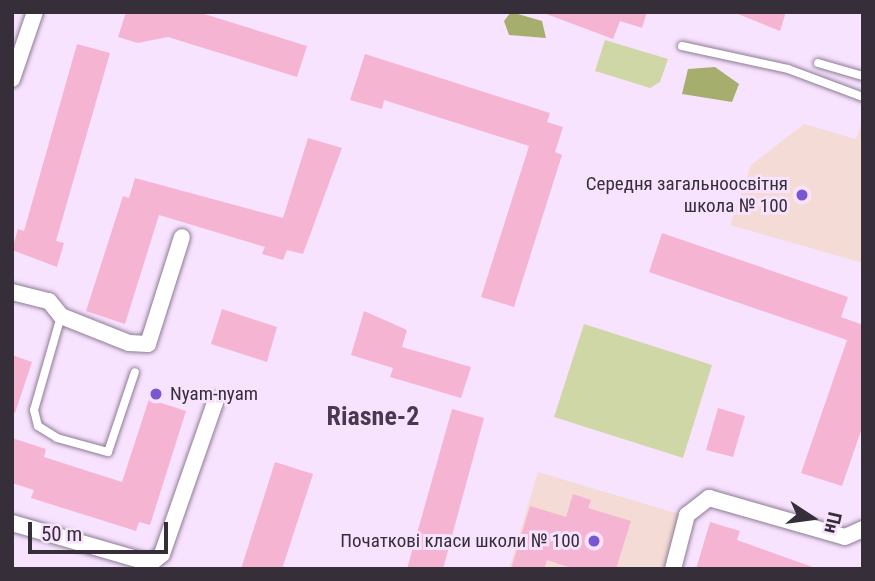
<!DOCTYPE html>
<meta charset="utf-8">
<style>
body{margin:0}
#map{position:relative;width:875px;height:581px;overflow:hidden;background:#f8e3ff;font-family:"Roboto Condensed",sans-serif}
div>[style]{position:absolute}
[style*='--x']{left:calc(var(--x)*1px);top:calc(var(--y)*1px);width:calc(var(--w)*1px);rotate:calc(var(--a)*1deg)}
.education>*{inset:0;background:#f5dbd5}
.green>*{inset:0;background:#d0d7a7}
.forest>*{inset:0;background:#a6ae6e}
.building>*{inset:0;background:#f6b4d3}
.roads{filter:drop-shadow(0 0 2px #8d7b93) drop-shadow(0 0 2px #8d7b93)}
.service>*{height:8px;margin:-4px;padding:0 4px;transform-origin:4px;border-radius:4px;background:#fff}
.minor>*{height:16px;margin:-8px;padding:0 8px;transform-origin:8px;border-radius:8px;background:#fff}
.dots>*{width:19px;height:19px;translate:-50% -50%;box-sizing:border-box;border:4px solid #f8e3ff;border-radius:50%}
span{translate:-50% -50%;white-space:nowrap;text-align:center;line-height:1.15;-webkit-text-stroke:6px #f8e3ff;paint-order:stroke}
.poi-label{font-size:19px;color:#362e39}
.right{translate:-100% -50%;text-align:right}
.left{translate:0 -50%;text-align:left}
.district-label{font-size:26px;color:#49394f;font-weight:700}
.frame{position:absolute;inset:0;border:14px solid #362e39;pointer-events:none}
.north{position:absolute;left:777px;top:483px;width:70px;height:70px;-webkit-text-stroke:5px #f8e3ff;paint-order:stroke;rotate:103deg;font-size:19px;font-weight:700;line-height:28px;text-align:center;color:#362e39}
.north::after{content:'';display:block;margin:auto;width:24px;height:32px;background:#362e39;clip-path:polygon(50% 0,100% 100%,50% 72%,0 100%)}
.scale{position:absolute;left:28px;top:522px;width:140px;height:32px;box-sizing:border-box;border:4px solid #362e39;border-top:0;padding-left:9px;font-size:21px;line-height:24px;white-space:nowrap;color:#362e39;-webkit-text-stroke:5px #f8e3ff;paint-order:stroke}
</style>
<div id="map">
<div class="education">
<div style="clip-path:polygon(863px 119px,863px 263px,730px 225px,751px 165px,804px 124px,856px 139px)"></div>
<div style="clip-path:polygon(538px 472px,679px 514px,663px 569px,509px 569px)"></div>
</div>
<div class="green">
<div style="clip-path:polygon(605px 40px,668px 59px,660px 82px,650px 88px,595px 71px)"></div>
<div style="clip-path:polygon(584px 324px,712px 365px,683px 458px,554px 417px)"></div>
</div>
<div class="forest">
<div style="clip-path:polygon(511px 12px,542px 21px,546px 38px,509px 35px,504px 21px)"></div>
<div style="clip-path:polygon(715px 67px,739px 84px,732px 102px,682px 94px,688px 69px)"></div>
</div>
<div class="building">
<div style="clip-path:polygon(126px 12px,198px 12px,307px 46px,297px 77px,168px 37px,138px 43px,118px 37px)"></div>
<div style="clip-path:polygon(541px 12px,647px 12px,642px 28px,620px 21px,613px 39px)"></div>
<div style="clip-path:polygon(733px 12px,786px 12px,780px 31px)"></div>
<div style="clip-path:polygon(77px 44px,110px 53px,56px 241px,64px 243px,57px 267px,12px 250px,18px 229px,24px 231px)"></div>
<div style="clip-path:polygon(365px 54px,550px 113px,547px 122px,563px 127px,555px 152px,562px 155px,514px 307px,481px 297px,529px 146px,384px 100px,382px 109px,350px 100px)"></div>
<div style="clip-path:polygon(308px 138px,342px 148px,303px 254px,287px 250px,283px 260px,262px 254px,265px 247px,159px 215px,125px 324px,86px 311px,123px 196px,129px 198px,135px 178px,283px 218px)"></div>
<div style="clip-path:polygon(662px 233px,848px 297px,841px 317px,863px 325px,863px 425px,842px 486px,801px 473px,847px 340px,649px 272px)"></div>
<div style="clip-path:polygon(222px 309px,277px 327px,267px 362px,211px 344px)"></div>
<div style="clip-path:polygon(364px 311px,407px 330px,402px 347px,471px 367px,461px 398px,390px 377px,393px 368px,351px 355px)"></div>
<div style="clip-path:polygon(12px 355px,32px 362px,15px 413px,12px 413px)"></div>
<div style="clip-path:polygon(149px 399px,186px 411px,150px 525px,139px 522px,136px 531px,31px 498px,34px 490px,12px 483px,12px 438px,46px 449px,44px 457px,122px 482px)"></div>
<div style="clip-path:polygon(718px 408px,745px 416px,733px 457px,706px 450px)"></div>
<div style="clip-path:polygon(452px 409px,484px 418px,443px 569px,407px 569px)"></div>
<div style="clip-path:polygon(275px 462px,313px 474px,282px 569px,241px 569px)"></div>
<div style="clip-path:polygon(573px 494px,591px 500px,588px 508px,631px 521px,616px 569px,574px 569px,547px 560px,544px 569px,511px 569px,530px 506px,566px 517px)"></div>
<div style="clip-path:polygon(710px 522px,740px 531px,737px 540px,818px 569px,696px 569px)"></div>
</div>
<div class="roads">
<div class="service">
<div style="--x:682;--y:46;--w:108;--a:12.2"></div>
<div style="--x:788;--y:69;--w:80;--a:20.5"></div>
<div style="--x:818;--y:63;--w:47;--a:16.1"></div>
<div style="--x:61;--y:316;--w:98;--a:106"></div>
<div style="--x:34;--y:410;--w:16;--a:76"></div>
<div style="--x:38;--y:426;--w:22;--a:32"></div>
<div style="--x:57;--y:438;--w:53;--a:15.4"></div>
<div style="--x:108;--y:452;--w:84;--a:-71.4"></div>
</div>
<div class="minor">
<div style="--x:12;--y:79;--w:71;--a:-71.1"></div>
<div style="--x:12;--y:292;--w:38;--a:14"></div>
<div style="--x:49;--y:301;--w:19;--a:51"></div>
<div style="--x:61;--y:316;--w:73;--a:21.7"></div>
<div style="--x:129;--y:343;--w:19;--a:3"></div>
<div style="--x:148;--y:344;--w:112;--a:-72.4"></div>
<div style="--x:12;--y:523;--w:145;--a:16.1"></div>
<div style="--x:151;--y:563;--w:14;--a:-39"></div>
<div style="--x:162;--y:554;--w:163;--a:-70.7"></div>
<div style="--x:673;--y:569;--w:56;--a:-75.5"></div>
<div style="--x:687;--y:515;--w:28;--a:-38"></div>
<div style="--x:709;--y:498;--w:141;--a:16"></div>
<div style="--x:845;--y:537;--w:20;--a:-24"></div>
</div>
</div>
<div class="dots">
<div style="left:802px;top:195px;background:#7a56d0"></div>
<div style="left:156px;top:394px;background:#7a56d0"></div>
<div style="left:594px;top:541px;background:#7a56d0"></div>
</div>
<div class="poi-label">
<span class="right" style="left:788px;top:195px">Середня загальноосвітня<br>школа № 100</span>
<span class="left" style="left:170px;top:394px">Nyam-nyam</span>
<span class="right" style="left:580px;top:541px">Початкові класи школи № 100</span>
</div>
<div class="district-label">
<span style="left:373px;top:417px">Riasne-2</span>
</div>
<div class="frame"></div>
<div class="north">Пн</div>
<div class="scale">50 m</div>
</div>
